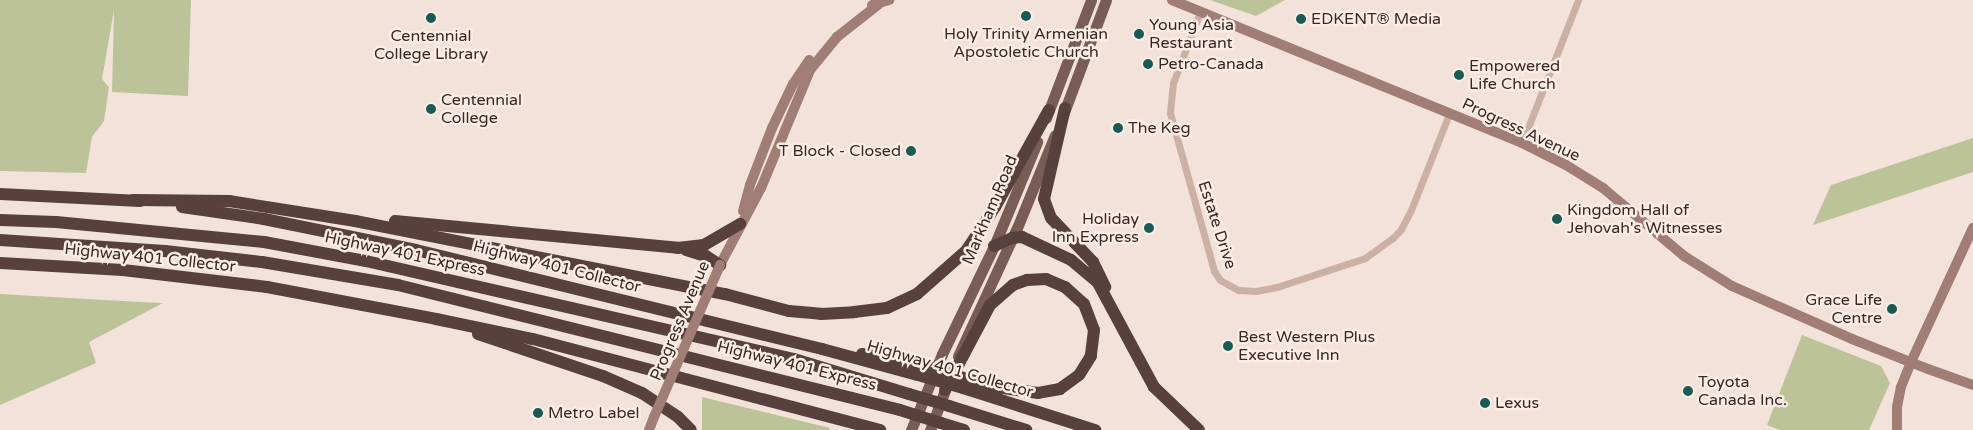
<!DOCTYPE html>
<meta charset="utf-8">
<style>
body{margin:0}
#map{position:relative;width:1973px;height:430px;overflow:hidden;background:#f3e2d9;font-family:"Varela Round",sans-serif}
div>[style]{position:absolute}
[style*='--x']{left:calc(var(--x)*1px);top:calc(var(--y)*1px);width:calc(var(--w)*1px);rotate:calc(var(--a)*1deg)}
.green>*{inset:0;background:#bcc398}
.street>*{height:7px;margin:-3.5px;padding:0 3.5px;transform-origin:3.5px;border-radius:3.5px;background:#ccb0a4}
.secondary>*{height:10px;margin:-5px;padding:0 5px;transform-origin:5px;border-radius:5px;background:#a07e75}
.primary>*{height:11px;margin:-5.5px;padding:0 5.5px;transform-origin:5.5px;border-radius:5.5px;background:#7a5c56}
.highway>*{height:12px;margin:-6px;padding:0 6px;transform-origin:6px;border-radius:6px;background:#58413d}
.secondary-bridge>*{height:10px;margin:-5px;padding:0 5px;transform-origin:5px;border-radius:5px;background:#a07e75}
.highway-bridge>*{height:12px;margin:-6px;padding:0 6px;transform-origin:6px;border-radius:6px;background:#58413d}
.dots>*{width:14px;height:14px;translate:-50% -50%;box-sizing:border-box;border:2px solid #fbede6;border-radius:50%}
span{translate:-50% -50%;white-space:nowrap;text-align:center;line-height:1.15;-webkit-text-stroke:5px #fbede6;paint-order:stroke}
.poi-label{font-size:16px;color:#372926}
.left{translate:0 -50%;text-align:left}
.right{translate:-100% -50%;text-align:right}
.street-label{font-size:16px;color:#372926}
</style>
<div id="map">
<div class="green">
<div style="clip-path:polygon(0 0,191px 0,188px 96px,112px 92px,114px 10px,102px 79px,109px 87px,104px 121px,92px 137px,86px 173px,0 171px)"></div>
<div style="clip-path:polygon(1210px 0,1285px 0,1256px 16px)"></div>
<div style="clip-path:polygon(1973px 138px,1973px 172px,1813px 225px,1831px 185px)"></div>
<div style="clip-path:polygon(0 294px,140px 302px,163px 303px,89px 342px,96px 363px,0 405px)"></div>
<div style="clip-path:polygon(1802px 335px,1881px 366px,1890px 383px,1869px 430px,1780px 430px,1767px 425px)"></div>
<div style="clip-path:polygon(702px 397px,830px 428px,829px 430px,702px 430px)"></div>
</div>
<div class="street">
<div style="--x:1200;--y:12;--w:76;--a:110.8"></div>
<div style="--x:1173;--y:83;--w:30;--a:96"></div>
<div style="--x:1170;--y:113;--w:164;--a:74.4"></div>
<div style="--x:1214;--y:271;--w:11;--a:56"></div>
<div style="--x:1220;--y:280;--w:21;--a:29"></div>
<div style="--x:1238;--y:290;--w:18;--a:3"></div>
<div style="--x:1256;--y:291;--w:21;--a:-11"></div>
<div style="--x:1277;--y:287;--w:74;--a:-18.2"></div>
<div style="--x:1347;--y:264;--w:19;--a:-18"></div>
<div style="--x:1365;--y:258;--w:34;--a:-36"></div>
<div style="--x:1393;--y:238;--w:12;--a:-48"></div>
<div style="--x:1401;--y:229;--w:21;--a:-62"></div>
<div style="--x:1411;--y:210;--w:103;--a:-68.4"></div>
<div style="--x:1522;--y:143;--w:154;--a:-68.6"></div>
</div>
<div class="secondary">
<div style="--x:1172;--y:0;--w:378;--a:22.2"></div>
<div style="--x:1522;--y:143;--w:49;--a:26.6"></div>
<div style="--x:1566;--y:165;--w:44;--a:31.9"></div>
<div style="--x:1603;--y:188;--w:106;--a:40"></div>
<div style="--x:1684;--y:256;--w:57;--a:32"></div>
<div style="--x:1732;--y:286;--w:131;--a:23.8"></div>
<div style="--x:1852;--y:339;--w:82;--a:21.5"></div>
<div style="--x:1928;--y:369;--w:48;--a:19.6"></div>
<div style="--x:872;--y:5;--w:18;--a:-16"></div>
<div style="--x:743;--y:211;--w:27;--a:-75"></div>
<div style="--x:750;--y:185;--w:61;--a:-68.9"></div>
<div style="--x:772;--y:128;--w:49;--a:-64.5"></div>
<div style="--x:793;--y:84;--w:29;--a:-56"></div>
<div style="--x:720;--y:265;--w:87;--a:-62"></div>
<div style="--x:761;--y:188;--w:128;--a:-67.4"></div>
<div style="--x:810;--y:70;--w:43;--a:-50.7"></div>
<div style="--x:837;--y:37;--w:53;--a:-38.2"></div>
<div style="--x:649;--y:430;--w:14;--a:-69"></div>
<div style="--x:1897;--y:430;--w:23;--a:-90"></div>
<div style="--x:1897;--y:407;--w:20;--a:-79"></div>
<div style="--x:1901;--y:387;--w:27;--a:-68"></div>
<div style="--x:1911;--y:362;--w:148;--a:-65.2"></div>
</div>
<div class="primary">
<div style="--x:1063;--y:115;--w:123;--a:-69.5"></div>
<div style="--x:1046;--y:118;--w:126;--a:-69.1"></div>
<div style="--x:958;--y:356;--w:141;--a:-65.3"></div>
<div style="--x:1017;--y:228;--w:100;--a:-67.8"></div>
<div style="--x:911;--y:430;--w:82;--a:-67.8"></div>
<div style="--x:942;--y:354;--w:120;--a:-64.3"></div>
<div style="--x:994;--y:246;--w:113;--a:-67.5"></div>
<div style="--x:930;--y:430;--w:51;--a:-69.4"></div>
</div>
<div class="highway">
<div style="--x:1065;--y:108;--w:93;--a:103"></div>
<div style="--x:1044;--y:199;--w:20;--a:70"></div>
<div style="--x:1051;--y:218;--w:61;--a:46.3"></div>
<div style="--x:1093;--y:262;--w:28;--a:64"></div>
<div style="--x:0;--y:194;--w:140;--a:2.9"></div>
<div style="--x:133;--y:200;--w:96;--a:0.6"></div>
<div style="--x:229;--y:201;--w:128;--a:9"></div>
<div style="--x:355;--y:221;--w:377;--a:11.2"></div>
<div style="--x:725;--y:294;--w:66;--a:14.9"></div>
<div style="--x:789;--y:311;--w:32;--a:5"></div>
<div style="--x:821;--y:314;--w:33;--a:-3"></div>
<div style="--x:854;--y:312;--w:33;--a:-7"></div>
<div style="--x:887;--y:308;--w:33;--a:-25"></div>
<div style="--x:917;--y:294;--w:65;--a:-41.3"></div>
<div style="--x:966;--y:251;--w:53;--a:-56.6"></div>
<div style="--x:995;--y:207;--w:111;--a:-60.9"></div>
<div style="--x:182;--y:207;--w:83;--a:8.3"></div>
<div style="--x:264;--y:219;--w:155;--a:11.5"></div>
<div style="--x:416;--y:250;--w:418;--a:13.7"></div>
<div style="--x:822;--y:349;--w:99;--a:15.2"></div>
<div style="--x:0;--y:220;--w:56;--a:2"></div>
<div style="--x:56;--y:222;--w:209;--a:5.5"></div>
<div style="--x:264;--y:242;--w:104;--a:10.6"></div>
<div style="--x:366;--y:261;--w:439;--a:12.9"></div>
<div style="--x:794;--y:359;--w:120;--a:16.9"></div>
<div style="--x:395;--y:221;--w:284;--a:5.4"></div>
<div style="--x:678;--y:248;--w:26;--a:-7"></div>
<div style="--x:704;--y:245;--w:42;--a:-30.3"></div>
<div style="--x:0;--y:240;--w:165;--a:3.8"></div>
<div style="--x:165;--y:251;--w:98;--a:6.5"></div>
<div style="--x:262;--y:262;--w:138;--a:9.6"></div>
<div style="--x:398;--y:285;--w:517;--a:13.98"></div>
<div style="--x:994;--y:246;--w:20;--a:-24"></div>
<div style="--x:1012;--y:238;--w:10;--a:-6"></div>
<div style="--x:1022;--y:237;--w:54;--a:25.1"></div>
<div style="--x:1071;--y:260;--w:35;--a:40"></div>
<div style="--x:1098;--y:283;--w:118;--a:61.7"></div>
<div style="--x:1154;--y:387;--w:62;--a:43.7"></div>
<div style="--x:686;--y:250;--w:21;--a:17"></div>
<div style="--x:706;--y:256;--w:17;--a:33"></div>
<div style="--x:0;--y:263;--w:123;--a:3.3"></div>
<div style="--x:123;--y:270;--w:145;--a:6.7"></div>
<div style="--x:267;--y:287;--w:172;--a:10.7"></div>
<div style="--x:436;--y:319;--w:99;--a:11.7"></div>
<div style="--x:533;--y:339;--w:359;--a:14.7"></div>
<div style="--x:478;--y:334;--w:132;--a:18.6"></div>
<div style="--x:603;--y:376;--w:43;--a:23.6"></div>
<div style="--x:642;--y:393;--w:43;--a:33.7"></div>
<div style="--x:678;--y:417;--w:18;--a:45"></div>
<div style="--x:862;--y:354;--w:60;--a:9.6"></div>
<div style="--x:963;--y:388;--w:139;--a:17.7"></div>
<div style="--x:945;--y:390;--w:96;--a:-62.1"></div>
<div style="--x:990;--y:305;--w:30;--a:-41"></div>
<div style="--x:1013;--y:285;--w:15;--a:-20"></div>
<div style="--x:1027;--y:280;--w:19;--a:-3"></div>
<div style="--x:1046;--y:279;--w:21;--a:23"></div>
<div style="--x:1065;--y:287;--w:25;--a:42"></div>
<div style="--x:1084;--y:304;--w:28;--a:69"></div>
<div style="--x:1094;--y:330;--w:26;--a:97"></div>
<div style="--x:1091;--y:356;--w:22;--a:122"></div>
<div style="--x:1079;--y:375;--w:24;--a:144"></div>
<div style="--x:1060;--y:389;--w:22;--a:170"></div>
<div style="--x:1038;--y:393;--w:37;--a:-172"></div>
<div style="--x:1001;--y:388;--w:35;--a:-165"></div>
<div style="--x:949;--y:406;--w:81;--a:17.3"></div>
<div style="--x:941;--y:423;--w:24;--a:17"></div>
</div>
<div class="secondary-bridge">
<div style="--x:654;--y:417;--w:166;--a:-66.5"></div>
</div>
<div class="highway-bridge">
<div style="--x:921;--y:364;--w:48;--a:18.1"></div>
<div style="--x:918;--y:375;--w:47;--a:16.1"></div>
<div style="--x:909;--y:394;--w:42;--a:16.7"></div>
<div style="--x:900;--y:410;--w:43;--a:17.6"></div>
</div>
<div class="dots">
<div style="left:1026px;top:16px;background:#195b54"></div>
<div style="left:431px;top:18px;background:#195b54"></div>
<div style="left:1301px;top:19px;background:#195b54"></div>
<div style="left:1139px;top:34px;background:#195b54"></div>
<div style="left:1148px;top:64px;background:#195b54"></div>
<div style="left:1459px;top:75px;background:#195b54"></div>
<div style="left:431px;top:109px;background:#195b54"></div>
<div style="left:1118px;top:128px;background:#195b54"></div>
<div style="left:911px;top:151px;background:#195b54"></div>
<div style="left:1557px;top:219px;background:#195b54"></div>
<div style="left:1149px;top:228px;background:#195b54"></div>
<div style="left:1892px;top:309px;background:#195b54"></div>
<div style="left:1228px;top:346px;background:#195b54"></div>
<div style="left:1688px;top:391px;background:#195b54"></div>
<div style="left:1485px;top:403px;background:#195b54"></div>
<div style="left:538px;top:413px;background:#195b54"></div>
</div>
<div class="poi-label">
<span class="left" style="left:1311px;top:19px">EDKENT® Media</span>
<span class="left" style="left:1149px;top:34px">Young Asia<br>Restaurant</span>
<span style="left:1026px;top:43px">Holy Trinity Armenian<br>Apostoletic Church</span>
<span style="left:431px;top:45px">Centennial<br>College Library</span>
<span class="left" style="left:1158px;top:64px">Petro-Canada</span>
<span class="left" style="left:1469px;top:75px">Empowered<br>Life Church</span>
<span class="left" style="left:441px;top:109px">Centennial<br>College</span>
<span class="left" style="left:1128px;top:128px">The Keg</span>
<span class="right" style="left:901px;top:151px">T Block - Closed</span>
<span class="left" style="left:1567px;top:219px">Kingdom Hall of<br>Jehovah's Witnesses</span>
<span class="right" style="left:1139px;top:228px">Holiday<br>Inn Express</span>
<span class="right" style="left:1882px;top:309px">Grace Life<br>Centre</span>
<span class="left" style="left:1238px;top:346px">Best Western Plus<br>Executive Inn</span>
<span class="left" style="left:1698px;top:391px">Toyota<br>Canada Inc.</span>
<span class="left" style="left:1495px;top:403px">Lexus</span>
<span class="left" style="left:548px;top:413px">Metro Label</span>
</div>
<div class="street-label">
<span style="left:1521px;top:130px;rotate:25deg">Progress Avenue</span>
<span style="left:990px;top:210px;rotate:-67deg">Markham Road</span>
<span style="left:1217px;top:225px;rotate:72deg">Estate Drive</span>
<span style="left:405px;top:254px;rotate:12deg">Highway 401 Express</span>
<span style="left:150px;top:258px;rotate:6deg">Highway 401 Collector</span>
<span style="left:557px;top:267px;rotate:14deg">Highway 401 Collector</span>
<span style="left:680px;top:321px;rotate:-67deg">Progress Avenue</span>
<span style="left:797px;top:366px;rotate:14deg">Highway 401 Express</span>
<span style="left:950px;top:369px;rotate:16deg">Highway 401 Collector</span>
</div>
</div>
